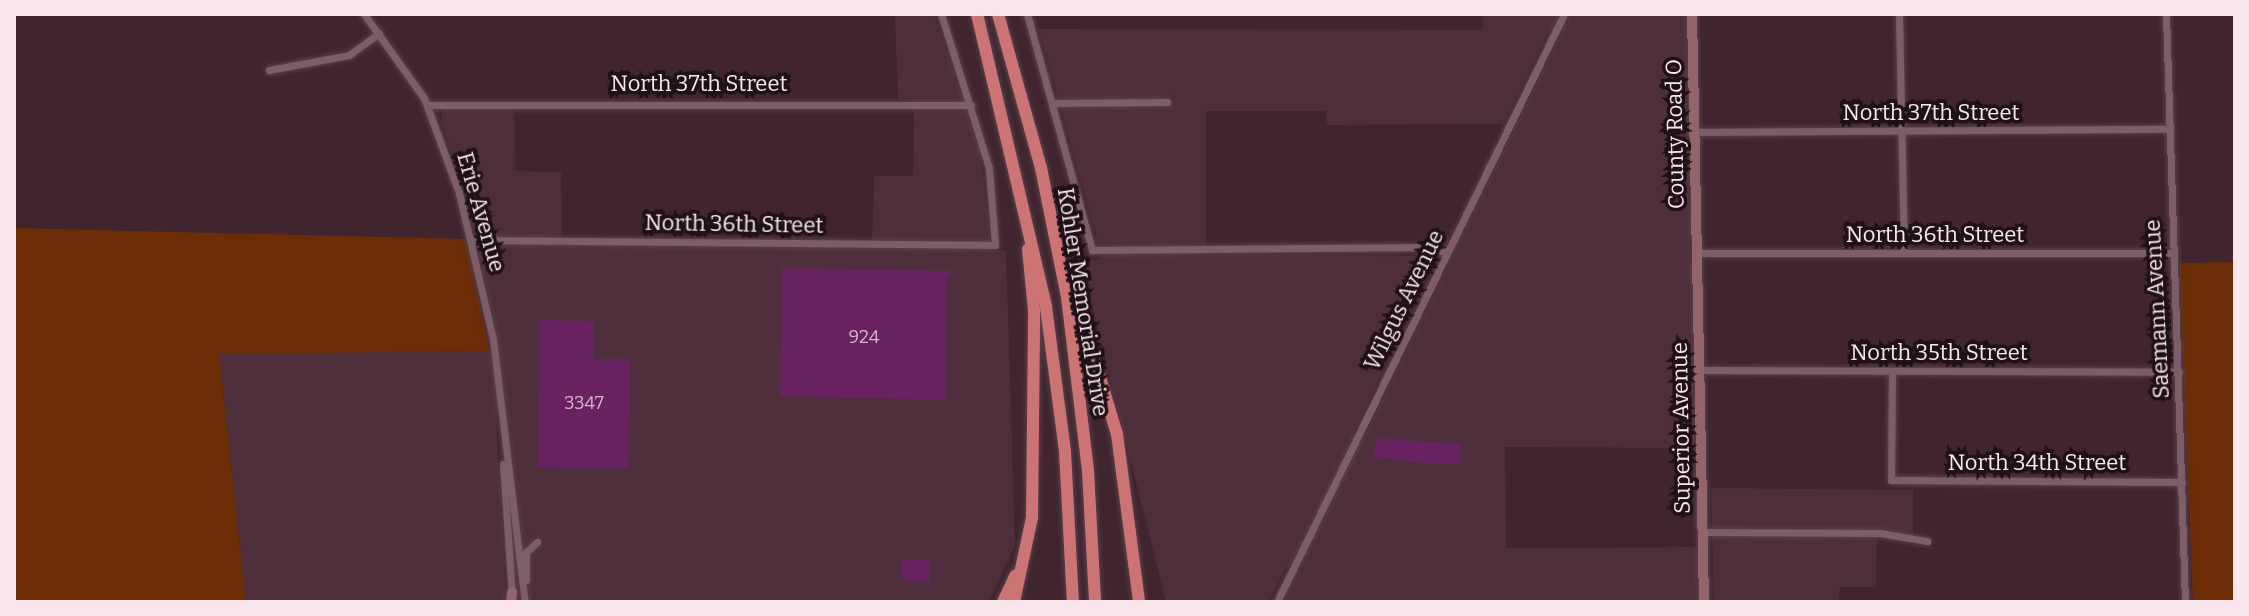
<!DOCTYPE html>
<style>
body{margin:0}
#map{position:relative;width:2249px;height:616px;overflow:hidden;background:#40252f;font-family:Bitter,serif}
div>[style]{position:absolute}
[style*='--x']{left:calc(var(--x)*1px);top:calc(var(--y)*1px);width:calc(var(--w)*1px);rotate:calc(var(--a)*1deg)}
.built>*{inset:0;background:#4f2e3b}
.green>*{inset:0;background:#6b2c06}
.building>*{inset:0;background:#682261}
.roads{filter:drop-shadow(0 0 2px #59414a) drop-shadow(0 0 2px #59414a)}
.street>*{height:7px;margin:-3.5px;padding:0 3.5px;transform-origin:3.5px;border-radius:3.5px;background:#7c5d68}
.secondary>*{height:10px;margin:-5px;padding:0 5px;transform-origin:5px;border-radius:5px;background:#94646c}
.highway>*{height:12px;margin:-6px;padding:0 6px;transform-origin:6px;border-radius:6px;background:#cc7474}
span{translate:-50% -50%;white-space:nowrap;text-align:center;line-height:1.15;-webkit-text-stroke:7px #1f1217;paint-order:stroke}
.number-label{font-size:18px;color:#d6b6ca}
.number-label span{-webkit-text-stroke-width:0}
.street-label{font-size:22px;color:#fae7ed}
.frame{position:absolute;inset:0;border:16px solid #fae7ed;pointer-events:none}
</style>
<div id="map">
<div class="built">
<div style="clip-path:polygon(895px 14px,934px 14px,980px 151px,991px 251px,1006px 251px,1015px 545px,989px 602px,530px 602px,505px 400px,497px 401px,497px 442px,506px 602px,246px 602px,219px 353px,500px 351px,465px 191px,441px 121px,443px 107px,514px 103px,515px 171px,561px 172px,562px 242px,872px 248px,874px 176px,913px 176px,914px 100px,898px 99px)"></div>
<div style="clip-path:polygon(evenodd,1483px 14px,1685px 14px,1695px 448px,1505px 447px,1506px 548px,1698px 547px,1699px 602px,1284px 602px,1301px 566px,1286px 566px,1269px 602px,1166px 602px,1081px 261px,1101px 259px,1097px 238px,1039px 29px,1482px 30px,1483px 14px,1549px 30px,1563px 30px,1366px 434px,1353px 434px,1436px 256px,1206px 254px,1206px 111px,1326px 111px,1327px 125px,1503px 124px,1549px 30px)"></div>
<div style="clip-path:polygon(1711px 488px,1913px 490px,1913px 536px,1877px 529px,1876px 587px,1840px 587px,1839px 602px,1714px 602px)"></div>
</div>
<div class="green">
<div style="clip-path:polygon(14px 228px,466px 239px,489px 351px,219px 354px,246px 602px,14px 602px)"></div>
<div style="clip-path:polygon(2235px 262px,2235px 602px,2193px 602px,2179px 263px)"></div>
</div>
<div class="building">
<div style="clip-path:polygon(782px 268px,952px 271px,947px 279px,945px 400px,780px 396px)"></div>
<div style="clip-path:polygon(540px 320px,593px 321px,593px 359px,630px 359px,628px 468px,538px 467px)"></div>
<div style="clip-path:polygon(1378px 438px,1459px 444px,1462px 457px,1458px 464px,1426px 464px,1372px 456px)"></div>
<div style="clip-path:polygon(901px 560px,930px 560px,930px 581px,903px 581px)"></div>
</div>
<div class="roads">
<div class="street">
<div style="--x:364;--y:14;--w:103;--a:54.5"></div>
<div style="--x:424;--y:98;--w:101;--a:69.8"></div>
<div style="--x:459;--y:193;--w:150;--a:76.9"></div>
<div style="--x:493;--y:339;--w:265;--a:83.1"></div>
<div style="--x:1027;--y:14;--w:245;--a:74.6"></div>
<div style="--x:1092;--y:250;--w:337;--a:-0.5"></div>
<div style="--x:1429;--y:247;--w:19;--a:18"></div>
<div style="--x:1899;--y:14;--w:238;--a:88.8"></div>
<div style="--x:2166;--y:14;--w:588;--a:88.15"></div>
<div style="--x:269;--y:70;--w:81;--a:-10.6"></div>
<div style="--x:349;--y:55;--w:37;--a:-36"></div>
<div style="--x:1052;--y:103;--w:115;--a:-0.5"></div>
<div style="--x:427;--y:105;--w:544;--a:0"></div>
<div style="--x:1695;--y:132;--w:472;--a:-0.4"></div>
<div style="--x:472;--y:240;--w:523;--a:0.55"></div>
<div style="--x:995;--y:245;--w:77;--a:-94.5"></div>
<div style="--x:989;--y:168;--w:161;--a:-107.3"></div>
<div style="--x:1698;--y:253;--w:473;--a:0"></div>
<div style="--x:1700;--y:370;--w:479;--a:0.2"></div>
<div style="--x:1892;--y:371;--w:109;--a:90.5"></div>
<div style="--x:1891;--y:480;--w:291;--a:0.4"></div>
<div style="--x:503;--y:464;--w:132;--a:86.1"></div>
<div style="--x:1703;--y:532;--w:177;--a:0.3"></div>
<div style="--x:1880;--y:533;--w:48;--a:9.7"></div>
<div style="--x:526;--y:580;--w:28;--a:-90"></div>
<div style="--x:526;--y:552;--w:15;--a:-42"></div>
<div style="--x:1277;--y:602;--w:654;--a:-63.98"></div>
</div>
<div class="secondary">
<div style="--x:1692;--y:14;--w:588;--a:88.83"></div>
<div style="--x:511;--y:602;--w:10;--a:-84"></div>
</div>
<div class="highway">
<div style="--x:977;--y:14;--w:301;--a:76.7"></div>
<div style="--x:1046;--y:307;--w:145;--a:82.5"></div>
<div style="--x:1065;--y:451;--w:151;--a:87"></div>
<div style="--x:998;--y:14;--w:160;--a:74.4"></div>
<div style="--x:1041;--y:168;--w:132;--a:78.6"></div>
<div style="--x:1067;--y:297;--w:175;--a:83.1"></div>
<div style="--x:1088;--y:471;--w:131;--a:86.9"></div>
<div style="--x:1069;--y:275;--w:166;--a:73.2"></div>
<div style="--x:1117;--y:434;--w:169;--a:82.5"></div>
<div style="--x:1003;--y:602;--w:29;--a:-65"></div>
<div style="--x:1014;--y:602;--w:87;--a:-78"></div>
<div style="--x:1032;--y:517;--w:207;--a:-89.4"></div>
<div style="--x:1034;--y:310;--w:61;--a:-95.6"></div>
</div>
</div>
<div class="number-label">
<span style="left:864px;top:337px">924</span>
<span style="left:584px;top:403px">3347</span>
</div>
<div class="street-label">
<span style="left:699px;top:84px">North 37th Street</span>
<span style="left:1931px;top:113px">North 37th Street</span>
<span style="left:1675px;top:134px;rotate:-91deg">County Road O</span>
<span style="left:481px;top:212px;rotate:74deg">Erie Avenue</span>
<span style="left:734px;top:224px;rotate:1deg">North 36th Street</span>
<span style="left:1935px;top:235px">North 36th Street</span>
<span style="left:1404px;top:300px;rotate:-64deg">Wilgus Avenue</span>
<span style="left:1083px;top:302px;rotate:81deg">Kohler Memorial Drive</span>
<span style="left:2157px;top:309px;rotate:-93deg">Saemann Avenue</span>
<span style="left:1939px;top:353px">North 35th Street</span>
<span style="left:1681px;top:428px;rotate:-91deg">Superior Avenue</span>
<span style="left:2037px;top:463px">North 34th Street</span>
</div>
<div class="frame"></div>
</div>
